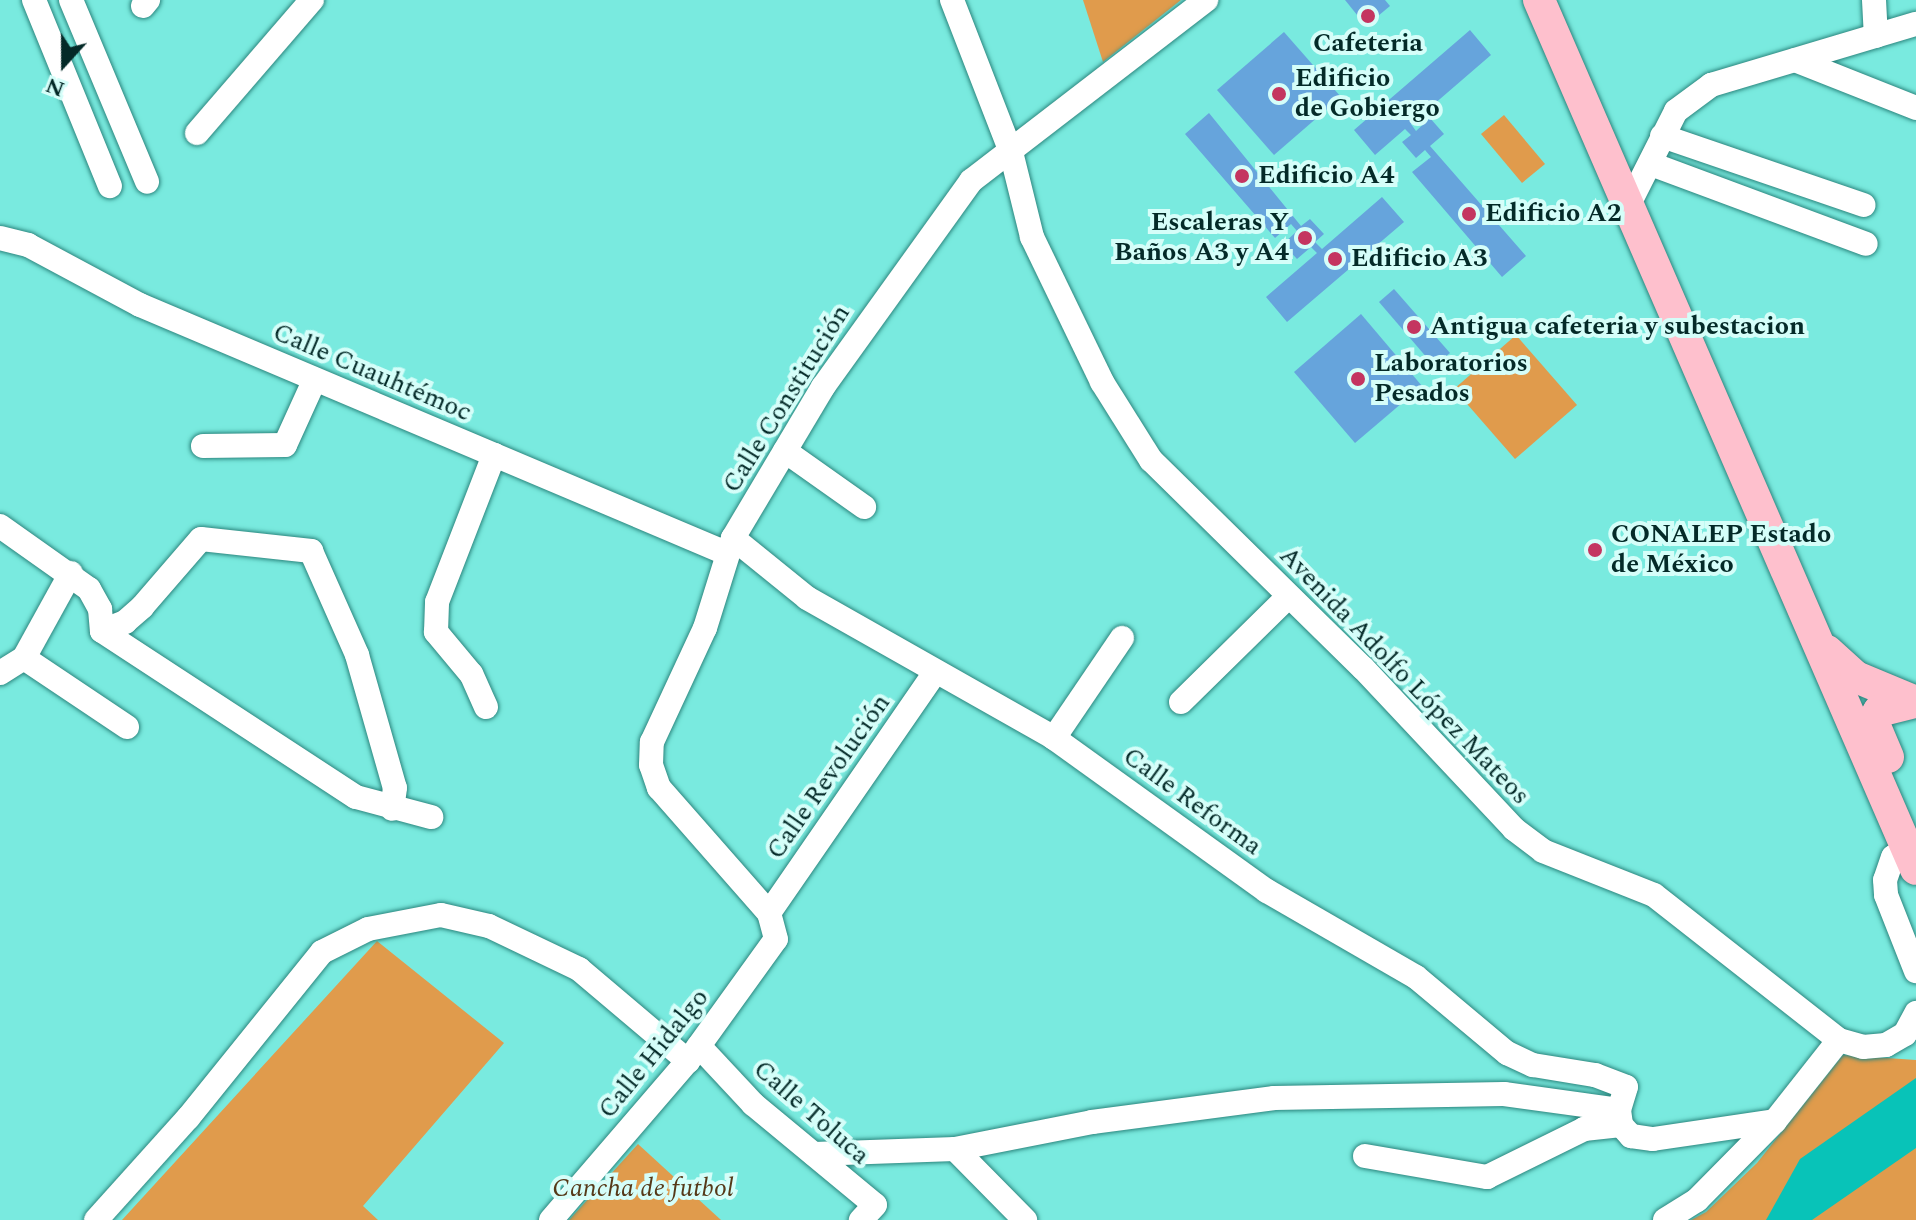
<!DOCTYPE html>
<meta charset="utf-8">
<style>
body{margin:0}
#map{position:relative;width:1916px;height:1220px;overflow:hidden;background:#79eadf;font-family:Spectral,serif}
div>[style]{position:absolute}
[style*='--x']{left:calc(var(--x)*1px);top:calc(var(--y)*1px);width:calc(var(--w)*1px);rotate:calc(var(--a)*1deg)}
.green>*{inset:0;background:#e09b4c}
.water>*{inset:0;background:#08c3b8}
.building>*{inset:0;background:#66a4dc}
.roads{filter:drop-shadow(0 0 2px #2c867e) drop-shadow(0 0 2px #2c867e)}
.minor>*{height:24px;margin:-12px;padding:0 12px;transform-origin:12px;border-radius:12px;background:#fff}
.major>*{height:32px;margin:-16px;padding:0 16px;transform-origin:16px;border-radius:16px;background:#fec0cd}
.dots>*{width:22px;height:22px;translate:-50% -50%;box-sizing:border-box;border:4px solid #d5fef9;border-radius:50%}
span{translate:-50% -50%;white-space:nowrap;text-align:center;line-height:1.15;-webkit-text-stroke:8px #d5fef9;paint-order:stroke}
.poi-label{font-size:26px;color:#042a28;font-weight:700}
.left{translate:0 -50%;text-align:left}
.right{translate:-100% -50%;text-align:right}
.street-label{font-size:26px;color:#042a28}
.park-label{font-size:26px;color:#563918;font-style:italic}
.north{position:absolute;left:24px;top:24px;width:80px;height:80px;-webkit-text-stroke:6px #d5fef9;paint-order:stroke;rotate:201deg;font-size:22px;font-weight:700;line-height:32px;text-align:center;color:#042a28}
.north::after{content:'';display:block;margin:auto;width:28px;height:36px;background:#042a28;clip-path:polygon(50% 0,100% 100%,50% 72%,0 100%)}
</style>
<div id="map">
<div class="green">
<div style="clip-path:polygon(1083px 0,1181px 0,1103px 62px)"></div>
<div style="clip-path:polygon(1504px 115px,1545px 164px,1522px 183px,1481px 134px)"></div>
<div style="clip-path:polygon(1516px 335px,1577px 405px,1515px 459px,1454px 389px)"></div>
<div style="clip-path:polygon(377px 941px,504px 1043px,363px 1206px,378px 1220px,122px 1220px)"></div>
<div style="clip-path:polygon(1843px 1055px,1916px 1060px,1916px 1220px,1691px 1220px,1706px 1212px,1757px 1163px)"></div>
<div style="clip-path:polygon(638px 1144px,721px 1220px,569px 1220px)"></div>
</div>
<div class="water">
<div style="clip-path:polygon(1916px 1078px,1916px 1148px,1812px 1220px,1766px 1220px,1800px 1159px)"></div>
</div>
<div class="building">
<div style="clip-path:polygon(1345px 0,1385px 0,1390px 6px,1366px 26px)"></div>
<div style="clip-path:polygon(1470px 30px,1491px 55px,1411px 124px,1416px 131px,1430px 118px,1444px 134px,1430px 146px,1526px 256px,1502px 277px,1412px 172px,1431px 157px,1425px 150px,1416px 158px,1402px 142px,1411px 135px,1405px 129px,1375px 155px,1354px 130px)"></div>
<div style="clip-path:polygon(1284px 32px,1341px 97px,1274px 155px,1217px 90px)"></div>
<div style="clip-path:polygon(1209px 113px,1301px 226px,1310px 219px,1324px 234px,1315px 242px,1322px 249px,1382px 197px,1404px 222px,1287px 322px,1266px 297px,1317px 253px,1311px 247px,1297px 259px,1283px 244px,1297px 231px,1291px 224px,1275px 238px,1185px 134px)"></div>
<div style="clip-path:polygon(1394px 289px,1450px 353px,1434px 366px,1379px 302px)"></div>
<div style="clip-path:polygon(1361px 314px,1422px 386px,1355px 443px,1294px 372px)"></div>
</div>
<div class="roads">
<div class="minor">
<div style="--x:34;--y:0;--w:201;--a:67.8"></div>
<div style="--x:71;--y:0;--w:197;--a:67.3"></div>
<div style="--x:952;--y:0;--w:163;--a:68.8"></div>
<div style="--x:1011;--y:152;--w:88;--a:76.1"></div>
<div style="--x:1032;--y:237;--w:161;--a:64.2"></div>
<div style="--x:1102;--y:382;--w:92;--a:57.9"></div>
<div style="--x:1151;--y:460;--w:297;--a:44.5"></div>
<div style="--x:1363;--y:668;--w:221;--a:46.8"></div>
<div style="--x:1514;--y:829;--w:36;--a:37"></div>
<div style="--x:1543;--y:851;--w:119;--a:21.6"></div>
<div style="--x:1654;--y:895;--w:235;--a:38.1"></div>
<div style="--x:1839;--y:1040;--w:25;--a:16"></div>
<div style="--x:1863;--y:1047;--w:23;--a:-5"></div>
<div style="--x:1886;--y:1045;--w:22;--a:-30"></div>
<div style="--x:1905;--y:1034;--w:24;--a:-62"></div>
<div style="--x:1874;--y:0;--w:36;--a:87"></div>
<div style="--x:143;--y:6;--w:8;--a:-50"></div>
<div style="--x:1795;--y:60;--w:130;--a:21.6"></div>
<div style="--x:197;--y:133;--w:176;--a:-49.2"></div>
<div style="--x:1662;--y:136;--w:213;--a:18.9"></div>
<div style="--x:1651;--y:164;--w:229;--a:20.4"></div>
<div style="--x:1629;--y:204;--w:104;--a:-63.2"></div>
<div style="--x:1676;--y:111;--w:44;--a:-36.6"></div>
<div style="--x:1711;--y:85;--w:214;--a:-16.6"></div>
<div style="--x:0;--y:238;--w:29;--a:14"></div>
<div style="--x:28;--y:245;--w:127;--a:28.2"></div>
<div style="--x:140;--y:305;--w:636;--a:22.94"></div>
<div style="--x:203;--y:446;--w:82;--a:-0.7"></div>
<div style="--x:285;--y:445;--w:72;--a:-65.6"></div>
<div style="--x:785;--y:451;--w:97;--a:35.3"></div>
<div style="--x:0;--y:526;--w:109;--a:35.3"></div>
<div style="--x:89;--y:589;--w:23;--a:61"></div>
<div style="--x:100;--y:609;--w:22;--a:85"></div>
<div style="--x:733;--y:538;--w:95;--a:39"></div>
<div style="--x:807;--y:598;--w:284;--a:29.5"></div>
<div style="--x:1054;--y:738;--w:262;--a:35.7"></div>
<div style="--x:1267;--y:891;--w:172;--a:30"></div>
<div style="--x:1416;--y:977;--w:119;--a:39.9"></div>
<div style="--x:1507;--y:1053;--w:29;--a:25"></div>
<div style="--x:1533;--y:1065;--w:63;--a:9.2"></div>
<div style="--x:1595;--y:1075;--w:33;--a:21"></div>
<div style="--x:1626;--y:1087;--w:24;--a:107"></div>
<div style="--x:1619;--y:1110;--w:15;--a:82"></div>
<div style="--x:1621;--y:1125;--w:15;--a:48"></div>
<div style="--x:1631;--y:1136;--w:22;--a:8"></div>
<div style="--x:1653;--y:1139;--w:123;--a:-8.4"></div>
<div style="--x:102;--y:631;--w:25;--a:-21"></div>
<div style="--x:125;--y:622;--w:23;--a:-41"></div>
<div style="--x:142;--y:607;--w:90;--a:-49.1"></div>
<div style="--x:201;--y:539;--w:111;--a:6.2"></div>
<div style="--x:311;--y:551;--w:114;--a:66.1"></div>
<div style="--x:357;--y:655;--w:138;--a:74.1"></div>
<div style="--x:395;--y:788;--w:21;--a:98"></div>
<div style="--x:102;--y:631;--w:303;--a:33.2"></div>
<div style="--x:356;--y:797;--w:78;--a:14.9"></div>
<div style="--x:24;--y:658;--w:124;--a:33.8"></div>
<div style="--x:0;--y:673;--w:28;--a:-32"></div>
<div style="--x:24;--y:658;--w:97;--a:-61.1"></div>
<div style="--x:1181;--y:702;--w:151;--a:-44.5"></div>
<div style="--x:486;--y:707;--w:36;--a:-114"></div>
<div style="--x:471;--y:674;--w:55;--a:-129.8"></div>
<div style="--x:436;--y:632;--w:30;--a:-88"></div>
<div style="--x:437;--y:602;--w:158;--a:-68.8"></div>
<div style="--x:1054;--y:738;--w:121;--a:-55.8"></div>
<div style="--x:1916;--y:842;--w:27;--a:147"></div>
<div style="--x:1893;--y:857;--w:24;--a:109"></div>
<div style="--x:1885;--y:880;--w:15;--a:86"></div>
<div style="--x:1886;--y:895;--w:82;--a:68.5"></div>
<div style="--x:769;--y:913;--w:293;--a:-55.4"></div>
<div style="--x:699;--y:1046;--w:79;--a:47"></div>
<div style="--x:753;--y:1104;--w:158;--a:39.6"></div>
<div style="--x:875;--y:1205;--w:21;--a:133"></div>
<div style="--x:955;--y:1149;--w:100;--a:45.4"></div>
<div style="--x:814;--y:1154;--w:141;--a:-2"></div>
<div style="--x:955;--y:1149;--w:140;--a:-11.1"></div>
<div style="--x:1092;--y:1122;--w:184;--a:-7.5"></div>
<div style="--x:1274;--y:1098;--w:230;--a:-1"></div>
<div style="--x:1504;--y:1094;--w:116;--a:7.9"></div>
<div style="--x:1365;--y:1156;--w:124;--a:9.8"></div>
<div style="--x:1487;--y:1177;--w:108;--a:-26.3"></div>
<div style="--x:1584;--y:1129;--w:37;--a:-6"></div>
<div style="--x:96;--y:1220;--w:137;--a:-48"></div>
<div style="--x:188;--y:1118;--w:213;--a:-51.1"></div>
<div style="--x:322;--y:952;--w:51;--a:-26.6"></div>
<div style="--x:368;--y:929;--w:74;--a:-10.9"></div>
<div style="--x:441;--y:915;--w:49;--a:12.9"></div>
<div style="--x:489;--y:926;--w:100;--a:25.5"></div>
<div style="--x:579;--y:969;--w:143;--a:40.2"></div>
<div style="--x:551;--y:1220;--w:210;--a:-49.3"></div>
<div style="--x:688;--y:1061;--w:150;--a:-54.2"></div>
<div style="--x:776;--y:939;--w:27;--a:-105"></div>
<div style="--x:769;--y:913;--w:167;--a:-131.3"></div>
<div style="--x:659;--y:788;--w:24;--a:-109"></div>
<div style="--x:651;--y:765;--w:23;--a:-88"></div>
<div style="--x:652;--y:742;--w:126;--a:-65.1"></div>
<div style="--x:705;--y:628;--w:94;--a:-72.7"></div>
<div style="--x:733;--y:538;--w:176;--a:-59.2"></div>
<div style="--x:823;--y:387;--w:254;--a:-54.3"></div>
<div style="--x:971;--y:181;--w:297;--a:-37.6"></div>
<div style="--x:1665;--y:1220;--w:38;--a:-32"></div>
<div style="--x:1697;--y:1200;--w:111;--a:-45.4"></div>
<div style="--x:1775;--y:1121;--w:103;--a:-51.7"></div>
</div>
<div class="major">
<div style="--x:1539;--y:0;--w:947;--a:66.55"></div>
<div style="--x:1827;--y:651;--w:39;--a:42"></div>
<div style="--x:1856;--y:677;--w:65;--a:22.6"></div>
<div style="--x:1888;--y:757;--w:39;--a:-113"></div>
<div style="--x:1873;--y:721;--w:12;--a:-59"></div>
<div style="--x:1879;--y:711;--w:37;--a:-14"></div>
</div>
</div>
<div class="dots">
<div style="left:1368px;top:16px;background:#c43560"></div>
<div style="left:1279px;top:94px;background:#c43560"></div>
<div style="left:1242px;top:176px;background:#c43560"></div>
<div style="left:1469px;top:214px;background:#c43560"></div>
<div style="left:1305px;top:238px;background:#c43560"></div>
<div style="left:1335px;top:259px;background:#c43560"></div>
<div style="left:1414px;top:327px;background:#c43560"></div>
<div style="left:1358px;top:379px;background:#c43560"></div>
<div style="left:1595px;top:550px;background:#c43560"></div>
</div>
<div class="poi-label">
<span style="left:1368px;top:44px">Cafeteria</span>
<span class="left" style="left:1295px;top:94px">Edificio<br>de Gobiergo</span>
<span class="left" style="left:1258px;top:176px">Edificio A4</span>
<span class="left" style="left:1485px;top:214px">Edificio A2</span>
<span class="right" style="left:1289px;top:238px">Escaleras Y<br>Baños A3 y A4</span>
<span class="left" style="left:1351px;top:259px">Edificio A3</span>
<span class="left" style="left:1430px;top:327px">Antigua cafeteria y subestacion</span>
<span class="left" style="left:1374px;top:379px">Laboratorios<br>Pesados</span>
<span class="left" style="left:1611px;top:550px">CONALEP Estado<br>de México</span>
</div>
<div class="street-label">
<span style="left:372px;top:373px;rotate:23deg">Calle Cuauhtémoc</span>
<span style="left:787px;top:399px;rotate:-58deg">Calle Constitución</span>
<span style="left:1404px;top:676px;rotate:46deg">Avenida Adolfo López Mateos</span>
<span style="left:829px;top:777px;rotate:-55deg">Calle Revolución</span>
<span style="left:1192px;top:802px;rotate:36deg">Calle Reforma</span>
<span style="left:654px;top:1054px;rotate:-51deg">Calle Hidalgo</span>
<span style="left:811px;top:1113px;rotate:41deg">Calle Toluca</span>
</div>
<div class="park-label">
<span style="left:643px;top:1189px">Cancha de futbol</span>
</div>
<div class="north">N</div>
</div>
